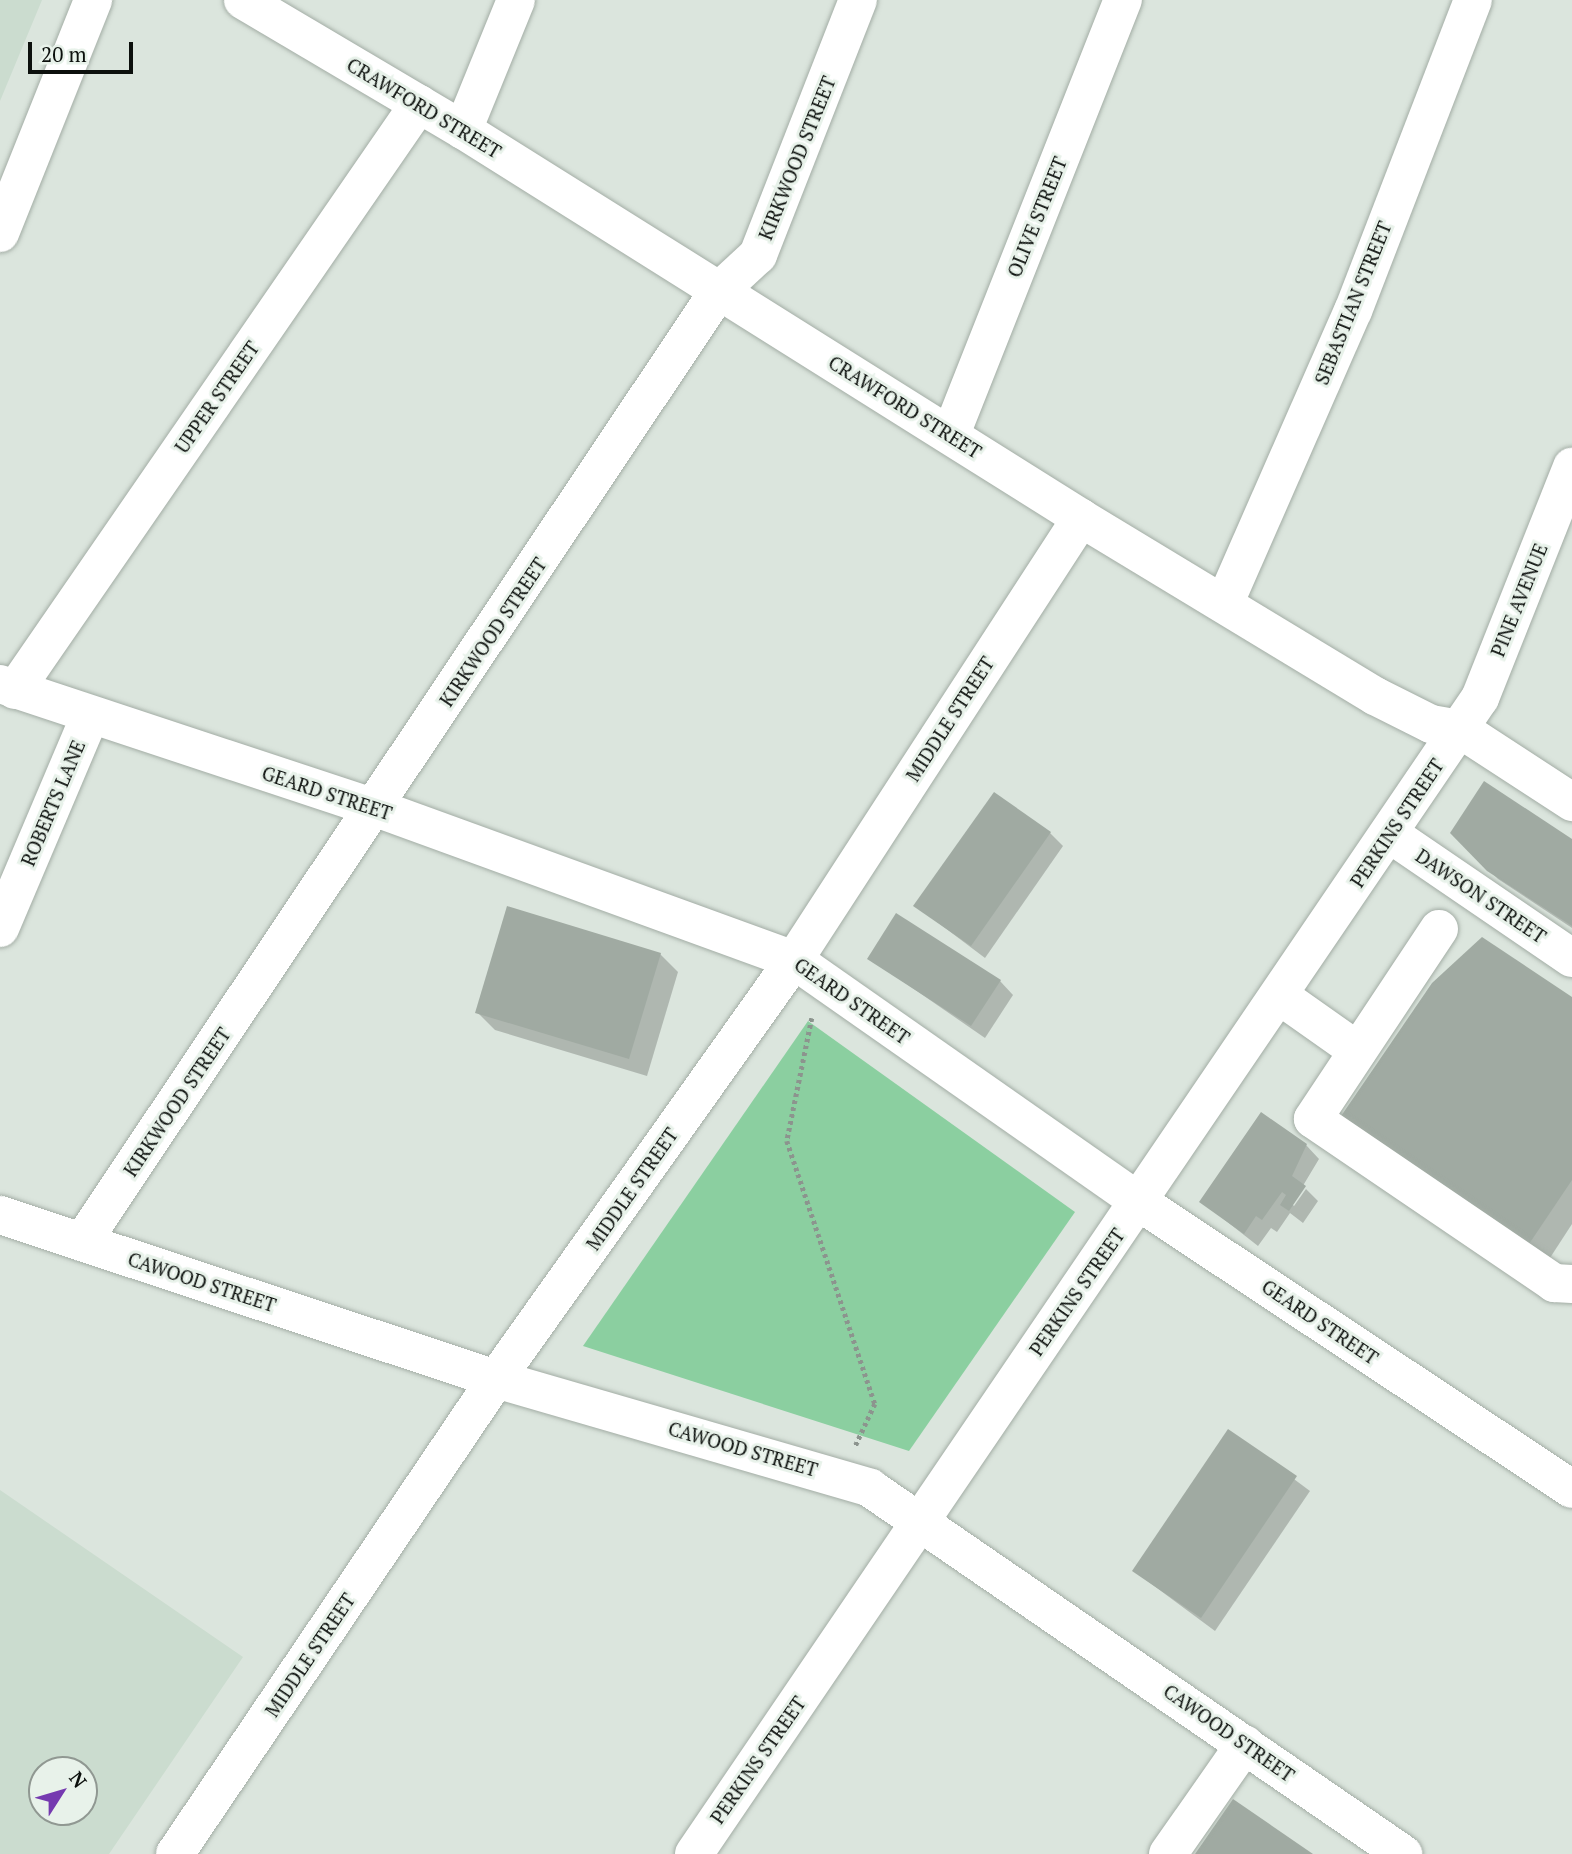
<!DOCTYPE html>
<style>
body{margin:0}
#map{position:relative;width:1572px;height:1854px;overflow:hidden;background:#dbe5dd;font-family:"PT Serif",serif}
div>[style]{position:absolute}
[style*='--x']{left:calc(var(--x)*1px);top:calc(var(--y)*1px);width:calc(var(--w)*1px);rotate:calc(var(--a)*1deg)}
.built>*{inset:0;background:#cbdccf}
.green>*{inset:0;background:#8bcfa0}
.shadow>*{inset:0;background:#0003}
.building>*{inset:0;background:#a0aaa2}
.path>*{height:4.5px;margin-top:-2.25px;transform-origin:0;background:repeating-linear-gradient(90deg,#8c948e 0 3.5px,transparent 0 7px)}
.roads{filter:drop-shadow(0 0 2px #a3ada5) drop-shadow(0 0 2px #a3ada5)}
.minor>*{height:38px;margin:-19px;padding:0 19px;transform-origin:19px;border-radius:19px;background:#fff}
span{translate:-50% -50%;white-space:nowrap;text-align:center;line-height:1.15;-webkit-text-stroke:6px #e8f2ea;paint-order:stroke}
.street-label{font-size:19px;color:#0c100d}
.north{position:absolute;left:28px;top:1756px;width:70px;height:70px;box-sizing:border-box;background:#e8f2ea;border:2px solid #909892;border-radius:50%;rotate:53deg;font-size:19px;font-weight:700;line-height:28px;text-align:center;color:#0c100d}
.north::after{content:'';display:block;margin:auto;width:24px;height:32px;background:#753ab0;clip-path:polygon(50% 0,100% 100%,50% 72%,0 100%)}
.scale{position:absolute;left:28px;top:42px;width:105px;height:32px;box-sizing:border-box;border:4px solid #0c100d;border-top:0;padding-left:9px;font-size:21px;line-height:24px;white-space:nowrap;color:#0c100d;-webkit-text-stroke:5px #e8f2ea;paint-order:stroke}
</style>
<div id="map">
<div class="built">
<div style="clip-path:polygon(0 0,42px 0,0 101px)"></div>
<div style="clip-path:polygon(evenodd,0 1490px,243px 1657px,109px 1854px,0 1854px,0 1490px,84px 1770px,84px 1812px,42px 1812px,42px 1770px,84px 1770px)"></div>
</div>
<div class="green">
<div style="clip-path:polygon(808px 1021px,1075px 1212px,909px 1451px,583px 1346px)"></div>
</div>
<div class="shadow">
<div style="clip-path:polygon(1050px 833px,1063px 846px,985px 958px,916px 906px)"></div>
<div style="clip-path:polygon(1452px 833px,1572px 841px,1572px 928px,1498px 879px)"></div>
<div style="clip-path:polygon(660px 954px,678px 972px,647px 1076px,495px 1030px,477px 1012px)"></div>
<div style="clip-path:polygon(869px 958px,1000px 981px,1013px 995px,985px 1038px)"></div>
<div style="clip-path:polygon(1572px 999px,1572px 1224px,1546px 1264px,1359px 1137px)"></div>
<div style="clip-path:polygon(1306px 1145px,1319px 1159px,1292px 1204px,1294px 1206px,1306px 1189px,1318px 1201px,1303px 1223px,1290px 1213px,1277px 1232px,1271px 1228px,1258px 1246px,1202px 1202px)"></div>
<div style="clip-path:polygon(1229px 1431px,1310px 1491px,1215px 1631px,1134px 1571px)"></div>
</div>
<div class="building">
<div style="clip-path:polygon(1484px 781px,1572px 839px,1572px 926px,1487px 871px,1450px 833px)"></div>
<div style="clip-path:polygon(994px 792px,1051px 832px,971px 946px,913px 906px)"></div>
<div style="clip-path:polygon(507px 906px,661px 953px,629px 1059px,475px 1013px)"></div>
<div style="clip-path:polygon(896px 913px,1001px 980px,971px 1026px,867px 959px)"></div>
<div style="clip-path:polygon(1482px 937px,1572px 997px,1572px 1180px,1527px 1247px,1339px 1119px,1432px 983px)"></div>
<div style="clip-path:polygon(1261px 1112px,1307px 1144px,1292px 1176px,1306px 1186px,1289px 1211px,1280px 1205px,1286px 1195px,1282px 1192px,1262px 1220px,1256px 1216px,1244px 1234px,1199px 1202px)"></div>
<div style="clip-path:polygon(1228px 1429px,1297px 1476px,1201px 1618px,1132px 1571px)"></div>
<div style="clip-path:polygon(1233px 1799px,1313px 1854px,1195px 1854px)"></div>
</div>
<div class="path">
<div style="--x:812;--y:1018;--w:126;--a:101.5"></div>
<div style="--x:787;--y:1141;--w:277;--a:71.5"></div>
<div style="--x:875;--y:1404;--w:47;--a:114.9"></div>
</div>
<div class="roads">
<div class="minor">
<div style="--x:243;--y:0;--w:256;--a:30.6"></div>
<div style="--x:463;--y:130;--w:730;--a:32.12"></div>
<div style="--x:1081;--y:518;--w:344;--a:31.2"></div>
<div style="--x:1375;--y:696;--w:63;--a:26.6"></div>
<div style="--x:1431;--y:724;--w:29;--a:10"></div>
<div style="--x:1460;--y:729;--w:134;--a:33.1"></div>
<div style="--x:463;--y:130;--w:140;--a:-67.8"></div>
<div style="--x:0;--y:233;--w:251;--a:-68.2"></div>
<div style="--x:951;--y:434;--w:467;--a:-68.4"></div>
<div style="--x:1225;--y:602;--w:318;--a:-66.3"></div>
<div style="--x:1353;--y:311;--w:333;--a:-68.9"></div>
<div style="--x:0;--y:684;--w:396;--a:18.3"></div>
<div style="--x:376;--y:808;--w:445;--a:20"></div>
<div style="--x:794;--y:960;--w:421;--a:35"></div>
<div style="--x:1139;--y:1202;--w:519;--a:33.54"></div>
<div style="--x:15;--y:690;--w:712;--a:-55.42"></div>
<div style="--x:1390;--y:834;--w:220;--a:34.3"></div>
<div style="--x:0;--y:928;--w:230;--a:-67"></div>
<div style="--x:1439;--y:929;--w:228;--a:123.6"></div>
<div style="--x:1313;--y:1119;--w:292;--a:34.2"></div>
<div style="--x:1554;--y:1283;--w:18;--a:3"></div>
<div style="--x:1280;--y:996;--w:95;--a:35.2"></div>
<div style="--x:0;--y:1215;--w:522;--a:18.3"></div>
<div style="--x:496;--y:1379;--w:390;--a:16.2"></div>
<div style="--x:870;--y:1488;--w:647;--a:34.48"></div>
<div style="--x:82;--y:1242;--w:1143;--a:-56.2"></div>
<div style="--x:718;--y:292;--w:54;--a:-42.8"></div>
<div style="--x:758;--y:255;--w:274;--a:-68.6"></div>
<div style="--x:175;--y:1854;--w:573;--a:-55.95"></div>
<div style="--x:496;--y:1379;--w:514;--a:-54.58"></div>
<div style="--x:794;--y:960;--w:527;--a:-57"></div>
<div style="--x:694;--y:1854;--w:1398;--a:-55.79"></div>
<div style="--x:1480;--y:698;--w:249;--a:-68.3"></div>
<div style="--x:1168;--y:1854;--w:134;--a:-55"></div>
</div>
</div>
<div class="street-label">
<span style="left:424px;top:108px;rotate:31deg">CRAWFORD STREET</span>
<span style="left:797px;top:158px;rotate:-68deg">KIRKWOOD STREET</span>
<span style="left:1037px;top:217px;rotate:-68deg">OLIVE STREET</span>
<span style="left:1353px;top:303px;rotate:-68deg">SEBASTIAN STREET</span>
<span style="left:217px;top:397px;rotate:-55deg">UPPER STREET</span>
<span style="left:905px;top:407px;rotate:32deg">CRAWFORD STREET</span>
<span style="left:1519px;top:600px;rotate:-68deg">PINE AVENUE</span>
<span style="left:493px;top:632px;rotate:-56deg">KIRKWOOD STREET</span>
<span style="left:950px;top:719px;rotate:-57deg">MIDDLE STREET</span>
<span style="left:327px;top:793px;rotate:18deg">GEARD STREET</span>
<span style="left:53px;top:803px;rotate:-67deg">ROBERTS LANE</span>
<span style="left:1397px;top:823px;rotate:-56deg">PERKINS STREET</span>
<span style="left:1481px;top:896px;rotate:34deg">DAWSON STREET</span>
<span style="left:852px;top:1001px;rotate:35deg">GEARD STREET</span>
<span style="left:177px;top:1102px;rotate:-56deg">KIRKWOOD STREET</span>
<span style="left:632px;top:1189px;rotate:-55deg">MIDDLE STREET</span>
<span style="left:202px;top:1282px;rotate:18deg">CAWOOD STREET</span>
<span style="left:1077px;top:1292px;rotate:-55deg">PERKINS STREET</span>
<span style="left:1320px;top:1322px;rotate:34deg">GEARD STREET</span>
<span style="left:743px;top:1449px;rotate:16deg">CAWOOD STREET</span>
<span style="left:310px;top:1655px;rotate:-56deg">MIDDLE STREET</span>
<span style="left:1229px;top:1733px;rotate:35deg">CAWOOD STREET</span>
<span style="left:758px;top:1760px;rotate:-55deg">PERKINS STREET</span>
</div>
<div class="north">N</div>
<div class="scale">20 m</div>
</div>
